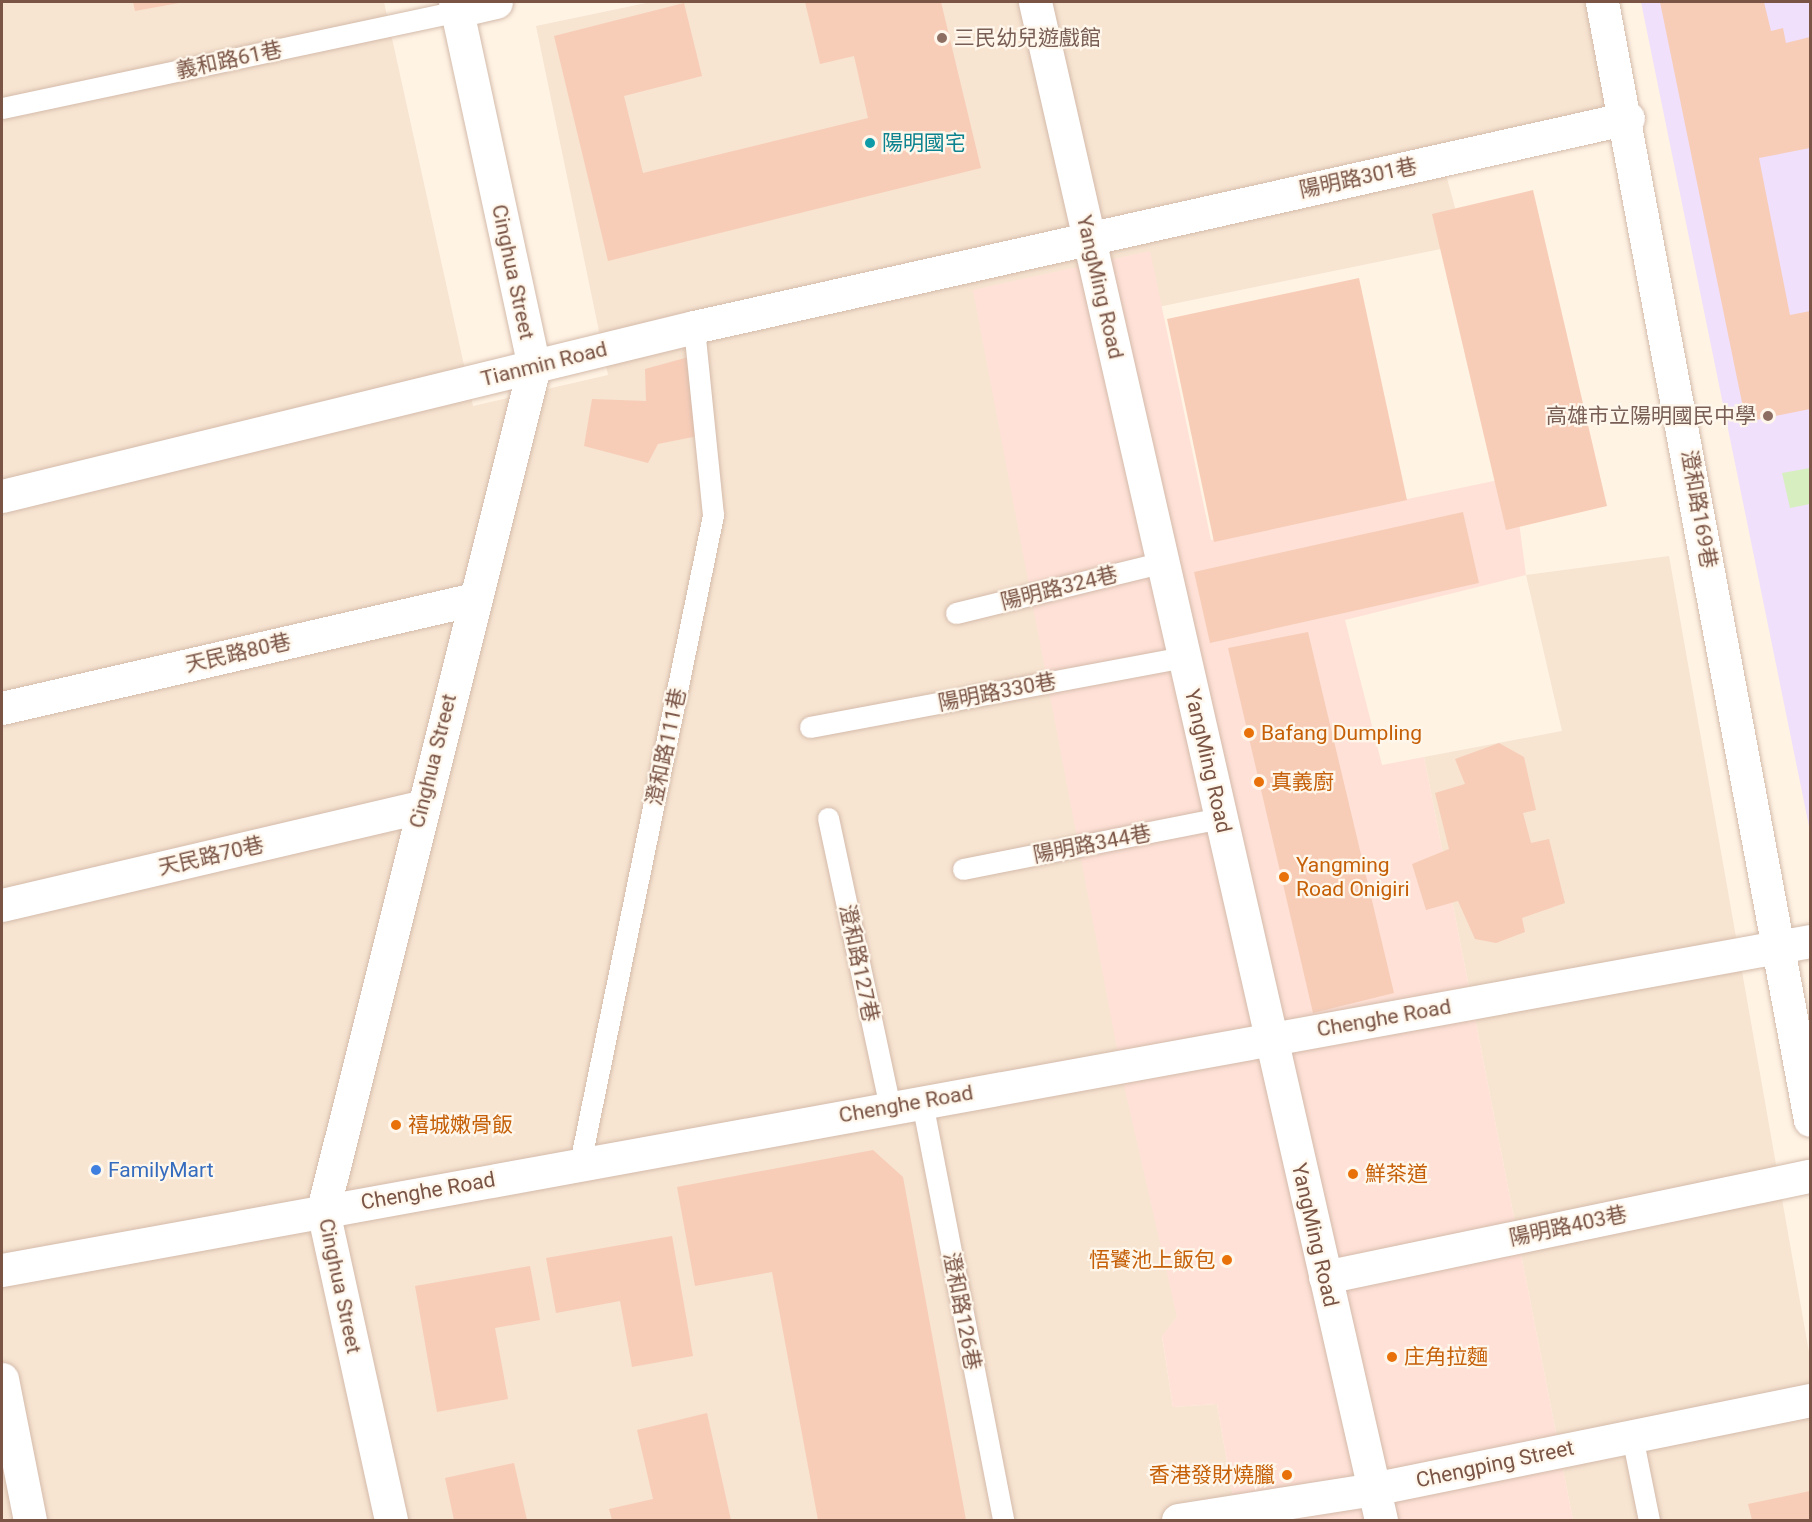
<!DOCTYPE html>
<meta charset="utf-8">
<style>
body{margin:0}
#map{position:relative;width:1812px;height:1522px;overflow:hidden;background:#fff3e4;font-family:Roboto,"Noto Sans TC",sans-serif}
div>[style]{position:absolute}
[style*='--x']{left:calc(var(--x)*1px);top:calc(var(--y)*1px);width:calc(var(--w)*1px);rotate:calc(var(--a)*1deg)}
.residential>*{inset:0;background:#f7e4d1}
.commercial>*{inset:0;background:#ffe1d7}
.education>*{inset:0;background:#f0e0fb}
.green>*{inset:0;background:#d6eec0}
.building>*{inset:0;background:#f7cdb8}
.roads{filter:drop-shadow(0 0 2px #d4bbab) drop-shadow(0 0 2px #d4bbab)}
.lane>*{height:21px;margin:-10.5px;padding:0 10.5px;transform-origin:10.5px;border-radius:10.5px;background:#fff}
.street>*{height:33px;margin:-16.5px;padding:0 16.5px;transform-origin:16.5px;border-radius:16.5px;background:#fff}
.dots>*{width:16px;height:16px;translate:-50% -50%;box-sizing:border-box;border:3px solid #fff7ec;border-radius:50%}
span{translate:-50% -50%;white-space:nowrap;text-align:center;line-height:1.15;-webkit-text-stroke:4.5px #fff7ec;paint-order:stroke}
.education-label{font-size:21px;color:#785e54}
.left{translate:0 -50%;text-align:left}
.right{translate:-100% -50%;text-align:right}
.street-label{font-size:21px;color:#7a5546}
.culture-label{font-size:21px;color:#0d838f}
.food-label{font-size:21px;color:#c56008}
.shop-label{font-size:21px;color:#366cbe}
.frame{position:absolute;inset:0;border:3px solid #7a5546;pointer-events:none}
</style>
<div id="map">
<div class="residential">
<div style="clip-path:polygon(2px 2px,384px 2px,473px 406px,608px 375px,536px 26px,651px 2px,1585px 2px,1615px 140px,1445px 171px,1465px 244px,1158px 307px,1149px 251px,1177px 1317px,1162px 1337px,1173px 1407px,1217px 1404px,1237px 1520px,2px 1520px)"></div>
<div style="clip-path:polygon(1669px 556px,1810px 1358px,1810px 1520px,1573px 1520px,1424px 757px,1562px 731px,1526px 575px)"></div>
</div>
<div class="commercial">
<div style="clip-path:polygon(1150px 251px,1211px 540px,1513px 477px,1526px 575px,1345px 620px,1382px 765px,1424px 757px,1573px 1520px,1237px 1520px,1217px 1404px,1173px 1407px,1162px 1336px,1177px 1317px,1124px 1085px,973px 290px)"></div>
</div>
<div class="education">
<div style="clip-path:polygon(1641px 2px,1810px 2px,1810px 831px)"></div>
</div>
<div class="green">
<div style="clip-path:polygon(1810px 468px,1810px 504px,1790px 508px,1782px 473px)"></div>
</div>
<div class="building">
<div style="clip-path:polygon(133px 2px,179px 2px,179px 3px,135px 11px)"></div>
<div style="clip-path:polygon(805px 2px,941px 2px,981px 168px,608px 261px,554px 36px,684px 3px,702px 76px,624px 96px,643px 173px,868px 118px,854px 56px,820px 64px)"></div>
<div style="clip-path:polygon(1660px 2px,1764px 2px,1771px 31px,1783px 28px,1786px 43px,1810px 37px,1810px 148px,1759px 158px,1790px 315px,1810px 311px,1810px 409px,1746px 422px)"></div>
<div style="clip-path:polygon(1533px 190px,1607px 506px,1506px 530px,1432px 214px)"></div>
<div style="clip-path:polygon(1359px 278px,1407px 500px,1214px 542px,1167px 319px)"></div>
<div style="clip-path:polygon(696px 355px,713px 433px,658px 444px,648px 463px,584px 446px,592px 399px,646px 401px,645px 369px)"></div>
<div style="clip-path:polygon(1463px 512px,1479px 583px,1210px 643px,1194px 572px)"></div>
<div style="clip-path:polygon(1308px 632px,1394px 993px,1313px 1013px,1228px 648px)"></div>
<div style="clip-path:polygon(1499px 743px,1524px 757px,1536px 810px,1523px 813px,1531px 843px,1549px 839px,1565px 903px,1522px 918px,1525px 932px,1496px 943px,1475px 939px,1458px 901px,1426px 910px,1412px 864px,1449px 849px,1435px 793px,1465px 784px,1455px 759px)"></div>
<div style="clip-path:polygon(873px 1150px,903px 1177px,966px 1520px,818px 1520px,772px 1272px,695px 1286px,677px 1187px)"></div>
<div style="clip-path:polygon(672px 1236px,693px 1356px,632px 1367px,620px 1301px,556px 1313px,546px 1258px)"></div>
<div style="clip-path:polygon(530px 1266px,540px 1320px,495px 1328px,508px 1399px,437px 1412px,415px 1286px)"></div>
<div style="clip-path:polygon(707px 1413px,731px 1520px,612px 1520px,609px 1509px,653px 1499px,637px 1430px)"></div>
<div style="clip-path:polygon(514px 1463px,527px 1520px,454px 1520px,445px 1478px)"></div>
<div style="clip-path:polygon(1810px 1491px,1810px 1520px,1752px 1520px,1748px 1504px)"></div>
</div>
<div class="roads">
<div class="lane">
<div style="--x:2;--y:108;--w:465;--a:-12"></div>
<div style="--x:956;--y:613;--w:213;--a:-13.8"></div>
<div style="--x:810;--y:727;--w:380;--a:-10.6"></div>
<div style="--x:828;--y:818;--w:296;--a:77.9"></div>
<div style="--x:963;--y:869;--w:263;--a:-11.2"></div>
<div style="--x:922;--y:1102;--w:426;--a:79"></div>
<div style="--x:580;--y:1163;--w:662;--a:-78.4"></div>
<div style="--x:713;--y:515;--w:189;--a:-95.8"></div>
<div style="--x:1632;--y:1436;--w:86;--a:78.6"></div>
</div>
<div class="street">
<div style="--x:1035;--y:2;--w:1557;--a:77.16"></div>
<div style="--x:1602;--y:2;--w:1137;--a:79.46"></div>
<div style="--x:457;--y:11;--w:40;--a:-13"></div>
<div style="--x:2;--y:496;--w:712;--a:-13.72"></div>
<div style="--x:694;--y:327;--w:957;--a:-12.61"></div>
<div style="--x:2;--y:708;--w:484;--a:-13"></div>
<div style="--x:2;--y:905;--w:430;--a:-13.2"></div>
<div style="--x:2;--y:1270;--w:1838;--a:-10.31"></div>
<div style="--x:1325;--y:1277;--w:495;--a:-11.8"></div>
<div style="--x:2;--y:1379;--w:144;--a:78.8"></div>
<div style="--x:391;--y:1520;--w:317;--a:-102.4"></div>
<div style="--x:323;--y:1210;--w:869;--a:-75.95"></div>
<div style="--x:534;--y:367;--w:373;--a:-102.2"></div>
<div style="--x:1178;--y:1520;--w:197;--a:-9"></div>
<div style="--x:1373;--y:1489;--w:446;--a:-11.5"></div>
</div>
</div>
<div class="dots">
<div style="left:942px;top:38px;background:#8d6e63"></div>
<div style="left:870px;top:143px;background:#0f9aa8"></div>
<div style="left:1768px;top:416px;background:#8d6e63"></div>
<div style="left:1249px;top:733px;background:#e8710a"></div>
<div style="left:1259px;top:782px;background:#e8710a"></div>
<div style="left:1284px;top:877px;background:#e8710a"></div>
<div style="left:396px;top:1125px;background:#e8710a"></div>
<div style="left:96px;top:1170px;background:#3f7fe0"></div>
<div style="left:1353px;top:1174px;background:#e8710a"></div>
<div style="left:1227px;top:1260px;background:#e8710a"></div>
<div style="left:1392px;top:1357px;background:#e8710a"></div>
<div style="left:1287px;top:1475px;background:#e8710a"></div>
</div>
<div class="education-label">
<span class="left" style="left:954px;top:38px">三民幼兒遊戲館</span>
<span class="right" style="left:1756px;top:416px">高雄市立陽明國民中學</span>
</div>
<div class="street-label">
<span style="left:229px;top:60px;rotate:-12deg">義和路61巷</span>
<span style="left:1358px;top:178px;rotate:-12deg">陽明路301巷</span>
<span style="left:513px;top:272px;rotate:78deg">Cinghua Street</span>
<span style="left:1100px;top:287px;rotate:77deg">YangMing Road</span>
<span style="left:544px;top:364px;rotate:-14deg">Tianmin Road</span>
<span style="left:1699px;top:509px;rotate:80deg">澄和路169巷</span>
<span style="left:1059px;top:588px;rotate:-14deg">陽明路324巷</span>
<span style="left:238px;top:653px;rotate:-13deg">天民路80巷</span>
<span style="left:997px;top:692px;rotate:-11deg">陽明路330巷</span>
<span style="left:666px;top:747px;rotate:-78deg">澄和路111巷</span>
<span style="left:433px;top:761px;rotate:-76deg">Cinghua Street</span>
<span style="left:1208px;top:761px;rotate:77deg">YangMing Road</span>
<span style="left:1092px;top:844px;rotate:-11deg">陽明路344巷</span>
<span style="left:211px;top:856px;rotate:-13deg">天民路70巷</span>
<span style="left:859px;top:963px;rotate:78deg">澄和路127巷</span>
<span style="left:1384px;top:1018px;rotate:-10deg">Chenghe Road</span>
<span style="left:906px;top:1104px;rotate:-10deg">Chenghe Road</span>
<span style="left:428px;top:1191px;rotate:-10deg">Chenghe Road</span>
<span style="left:1568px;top:1226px;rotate:-12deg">陽明路403巷</span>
<span style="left:1315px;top:1235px;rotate:77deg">YangMing Road</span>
<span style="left:340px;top:1286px;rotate:78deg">Cinghua Street</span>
<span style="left:962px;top:1311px;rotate:79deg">澄和路126巷</span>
<span style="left:1495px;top:1464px;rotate:-12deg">Chengping Street</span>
</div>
<div class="culture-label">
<span class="left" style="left:882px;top:143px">陽明國宅</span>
</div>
<div class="food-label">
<span class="left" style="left:1261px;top:733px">Bafang Dumpling</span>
<span class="left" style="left:1271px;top:782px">真義廚</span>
<span class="left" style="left:1296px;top:877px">Yangming<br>Road Onigiri</span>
<span class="left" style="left:408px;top:1125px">禧城嫩骨飯</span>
<span class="left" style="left:1365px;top:1174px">鮮茶道</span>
<span class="right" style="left:1215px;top:1260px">悟饕池上飯包</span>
<span class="left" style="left:1404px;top:1357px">庄角拉麵</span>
<span class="right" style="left:1275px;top:1475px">香港發財燒臘</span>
</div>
<div class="shop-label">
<span class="left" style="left:108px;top:1170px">FamilyMart</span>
</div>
<div class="frame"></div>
</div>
